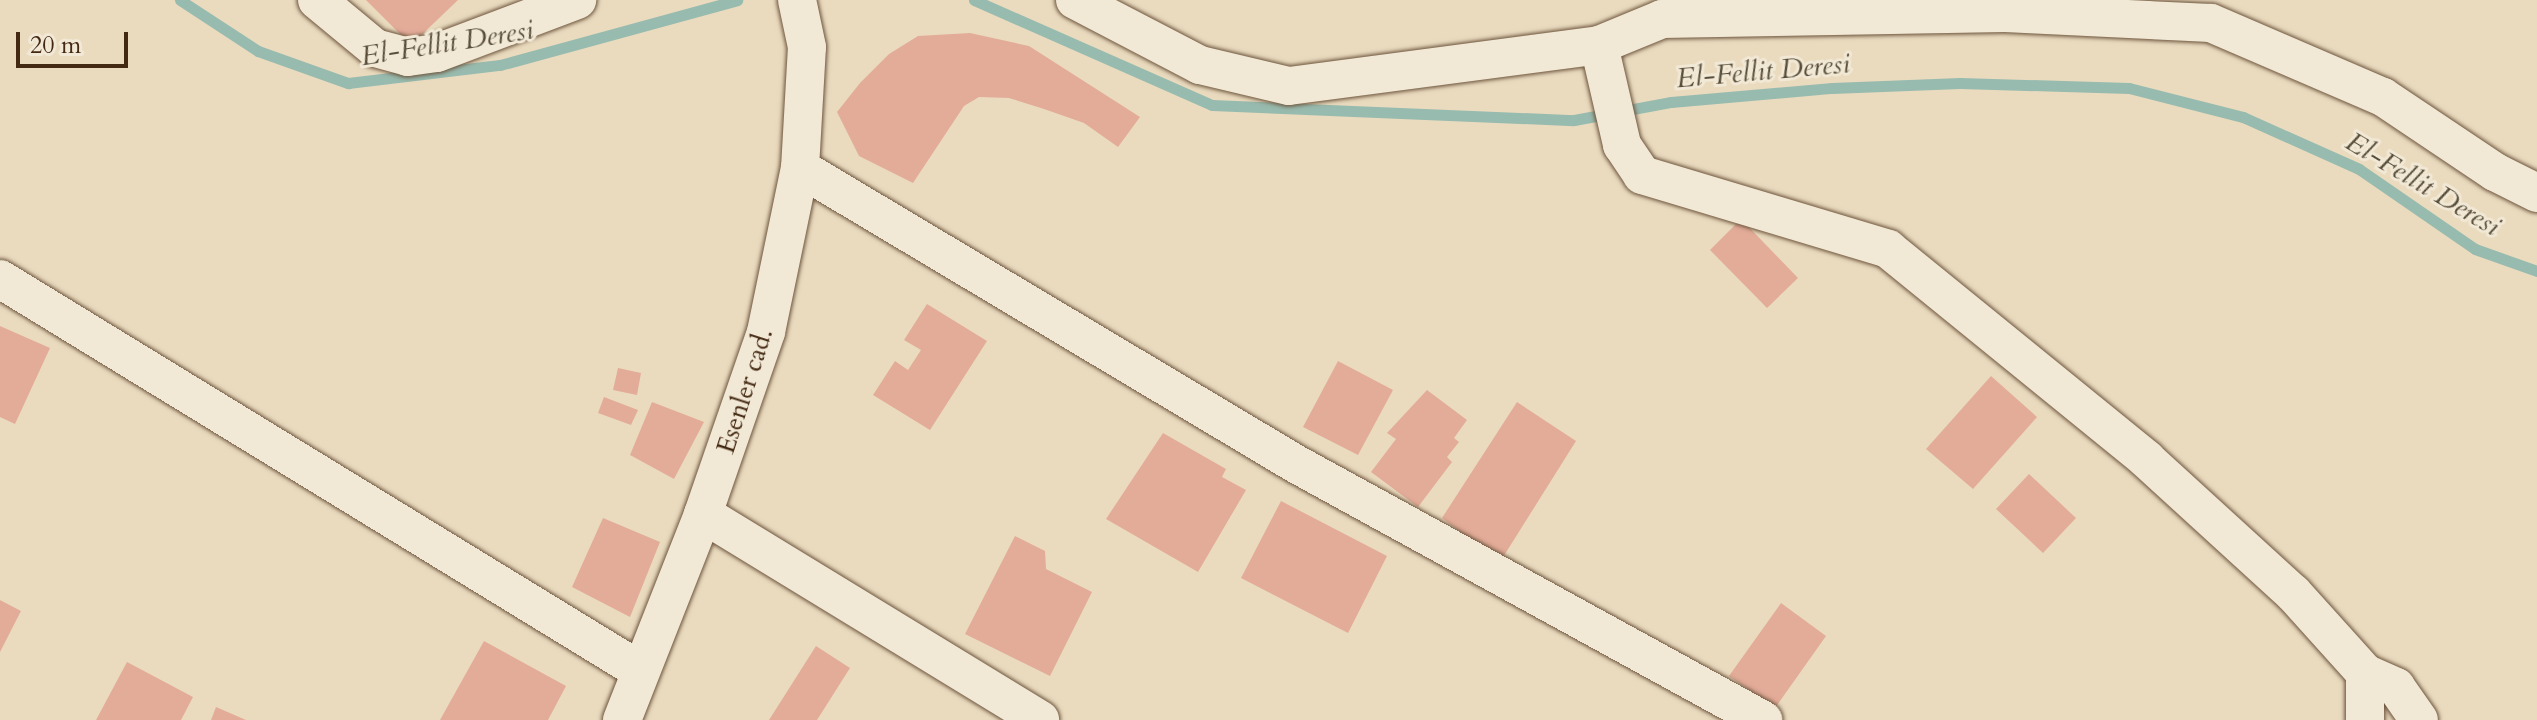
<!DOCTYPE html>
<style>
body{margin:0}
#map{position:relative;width:2537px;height:720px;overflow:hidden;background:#eadbbf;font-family:Cardo,serif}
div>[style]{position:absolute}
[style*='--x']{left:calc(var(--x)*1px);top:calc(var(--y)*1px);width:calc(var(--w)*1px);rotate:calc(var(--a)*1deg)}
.stream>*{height:11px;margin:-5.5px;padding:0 5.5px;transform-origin:5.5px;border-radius:5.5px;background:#98bbaf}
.building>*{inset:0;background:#e3ac99}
.roads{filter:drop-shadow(0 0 2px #6d553d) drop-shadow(0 0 2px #6d553d)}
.street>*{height:38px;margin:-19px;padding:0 19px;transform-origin:19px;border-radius:19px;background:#f1e8d5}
span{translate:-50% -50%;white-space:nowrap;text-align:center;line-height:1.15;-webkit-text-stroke:6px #f1e8d5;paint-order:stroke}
.street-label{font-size:26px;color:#432812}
.water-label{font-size:28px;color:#584d39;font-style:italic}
.scale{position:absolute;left:16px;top:32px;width:112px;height:36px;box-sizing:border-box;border:4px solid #432812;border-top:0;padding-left:10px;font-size:24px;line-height:28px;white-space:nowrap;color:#432812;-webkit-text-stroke:6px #f1e8d5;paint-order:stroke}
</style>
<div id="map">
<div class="stream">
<div style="--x:180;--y:0;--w:93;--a:33.2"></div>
<div style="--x:258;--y:51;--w:96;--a:19.6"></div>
<div style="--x:348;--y:83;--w:153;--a:-6.8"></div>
<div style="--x:500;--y:65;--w:246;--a:-15.3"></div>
<div style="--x:974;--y:0;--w:260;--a:23.8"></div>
<div style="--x:1212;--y:105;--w:362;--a:2.4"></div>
<div style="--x:1574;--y:120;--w:99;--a:-10.5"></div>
<div style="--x:1671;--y:102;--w:162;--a:-5"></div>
<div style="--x:1832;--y:88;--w:128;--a:-2.2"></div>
<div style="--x:1960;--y:83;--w:169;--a:1.7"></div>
<div style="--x:2129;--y:88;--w:118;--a:14.3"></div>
<div style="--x:2243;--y:117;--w:127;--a:24.1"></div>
<div style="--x:2359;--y:169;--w:141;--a:34.6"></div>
<div style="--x:2475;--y:249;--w:66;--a:19.5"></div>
</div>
<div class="building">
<div style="clip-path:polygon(366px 0,458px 0,411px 45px)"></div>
<div style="clip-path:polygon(970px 33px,1029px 46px,1140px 117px,1118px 147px,1084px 123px,1044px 109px,1009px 98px,979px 97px,964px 106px,913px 183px,859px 156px,837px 112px,860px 83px,889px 54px,918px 36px)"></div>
<div style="clip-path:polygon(1741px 219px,1798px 278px,1767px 308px,1710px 250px)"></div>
<div style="clip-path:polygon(927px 304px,987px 341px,930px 430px,873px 395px,895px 361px,908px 370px,921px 350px,904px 340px)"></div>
<div style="clip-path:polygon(0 326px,50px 348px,15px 424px,0 417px)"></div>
<div style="clip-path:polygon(1338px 361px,1393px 390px,1358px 455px,1303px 427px)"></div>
<div style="clip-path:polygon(618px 368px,641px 373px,637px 395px,613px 390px)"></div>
<div style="clip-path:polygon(1991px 376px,2037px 417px,1973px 489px,1926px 449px)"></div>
<div style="clip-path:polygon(1427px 390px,1467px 420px,1454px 438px,1459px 442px,1447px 457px,1452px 462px,1418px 507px,1371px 472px,1396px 439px,1387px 433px)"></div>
<div style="clip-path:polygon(604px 397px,638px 410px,631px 425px,598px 413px)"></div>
<div style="clip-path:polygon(652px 402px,704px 422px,674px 479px,630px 455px)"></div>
<div style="clip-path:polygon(1517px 402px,1576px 441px,1500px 562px,1442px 518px)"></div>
<div style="clip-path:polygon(1163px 433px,1226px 469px,1222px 477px,1246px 490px,1198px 572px,1106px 519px)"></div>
<div style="clip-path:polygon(2029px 474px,2076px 518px,2043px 553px,1996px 509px)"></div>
<div style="clip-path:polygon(1281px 501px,1387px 556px,1348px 633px,1241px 578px)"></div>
<div style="clip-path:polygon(603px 518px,660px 542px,630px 617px,572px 587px)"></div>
<div style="clip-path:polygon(1015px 536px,1045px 551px,1046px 569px,1092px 592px,1050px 676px,965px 634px)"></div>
<div style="clip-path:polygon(0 600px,21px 611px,0 652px)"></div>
<div style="clip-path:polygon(1781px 603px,1826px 636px,1775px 708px,1729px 676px)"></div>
<div style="clip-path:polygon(484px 641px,566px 686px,548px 720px,440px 720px)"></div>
<div style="clip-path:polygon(816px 646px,850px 668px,817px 720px,769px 720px)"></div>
<div style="clip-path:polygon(127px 662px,193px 697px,181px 720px,96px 720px)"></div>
<div style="clip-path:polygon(216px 707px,246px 720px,211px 720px)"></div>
</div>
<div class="roads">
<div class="street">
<div style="--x:317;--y:0;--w:75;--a:39.6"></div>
<div style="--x:375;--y:48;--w:34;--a:15"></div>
<div style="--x:408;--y:57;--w:29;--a:-8"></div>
<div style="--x:437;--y:53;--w:150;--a:-20.7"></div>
<div style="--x:1075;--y:0;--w:141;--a:27.5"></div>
<div style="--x:1200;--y:65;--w:91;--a:13.3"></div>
<div style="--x:1289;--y:86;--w:313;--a:-7.5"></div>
<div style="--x:1599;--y:45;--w:68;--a:-22.4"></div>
<div style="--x:1662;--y:19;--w:343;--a:-1"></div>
<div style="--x:2005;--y:13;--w:206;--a:2.8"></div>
<div style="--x:2211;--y:23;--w:187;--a:23.3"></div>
<div style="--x:2383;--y:97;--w:135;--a:33.8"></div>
<div style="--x:2495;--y:172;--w:47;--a:26.6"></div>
<div style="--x:1599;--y:45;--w:103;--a:77"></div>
<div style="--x:1622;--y:145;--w:36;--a:56"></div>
<div style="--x:1642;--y:175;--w:257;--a:16.7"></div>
<div style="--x:1888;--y:249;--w:333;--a:39.1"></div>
<div style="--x:2146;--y:459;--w:199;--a:42.4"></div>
<div style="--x:2293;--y:593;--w:108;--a:48"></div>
<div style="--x:2365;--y:673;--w:34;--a:24"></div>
<div style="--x:2396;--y:687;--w:40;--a:55.1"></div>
<div style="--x:800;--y:168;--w:578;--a:30.83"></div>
<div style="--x:1296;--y:464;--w:533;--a:28.73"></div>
<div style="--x:0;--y:279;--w:749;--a:31.46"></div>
<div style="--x:703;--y:514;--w:395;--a:31.4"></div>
<div style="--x:622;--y:720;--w:221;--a:-68.5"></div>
<div style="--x:703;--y:514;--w:193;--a:-70.9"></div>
<div style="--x:766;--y:332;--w:167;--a:-78.3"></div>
<div style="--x:800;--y:168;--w:121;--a:-86.7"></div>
<div style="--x:807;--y:47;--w:48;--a:-102"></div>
<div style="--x:2365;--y:720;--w:47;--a:-90"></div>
</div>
</div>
<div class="street-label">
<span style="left:745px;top:391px;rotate:-72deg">Esenler cad.</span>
</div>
<div class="water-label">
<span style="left:447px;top:43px;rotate:-9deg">El-Fellit Deresi</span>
<span style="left:1763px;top:71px;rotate:-5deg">El-Fellit Deresi</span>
<span style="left:2423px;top:184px;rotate:31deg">El-Fellit Deresi</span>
</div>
<div class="scale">20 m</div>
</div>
